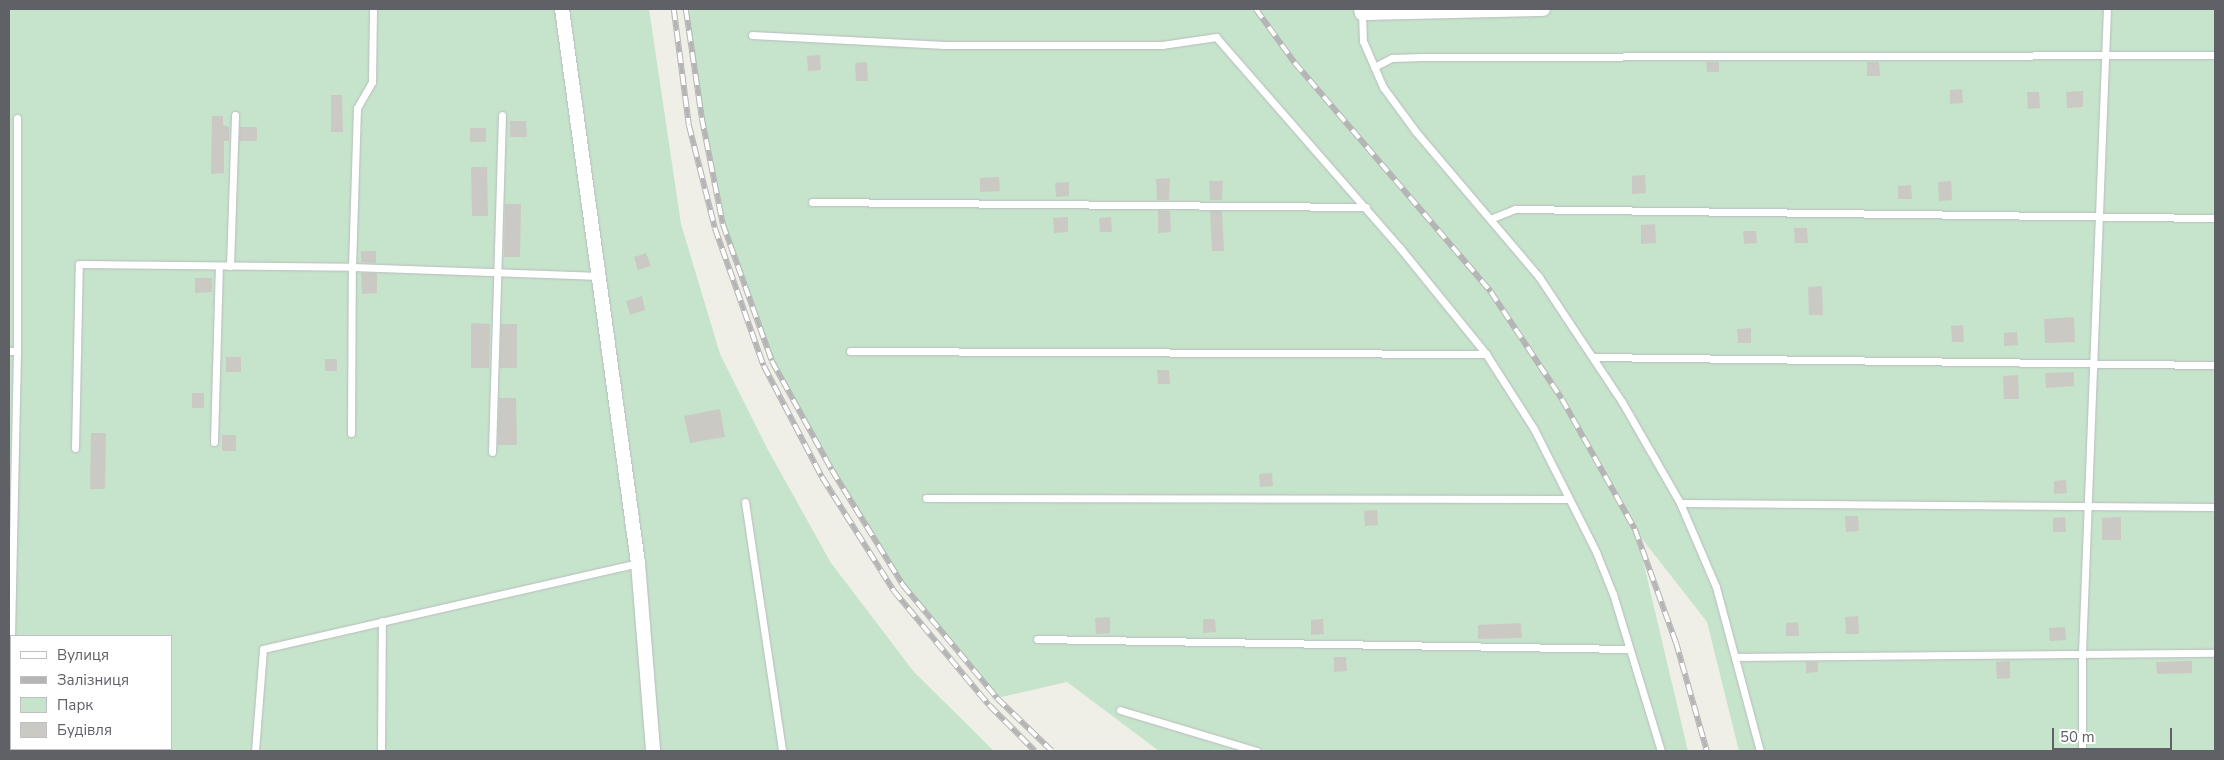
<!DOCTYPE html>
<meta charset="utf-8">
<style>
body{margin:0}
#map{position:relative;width:2224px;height:760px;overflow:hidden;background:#efefe7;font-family:"Nunito Sans",sans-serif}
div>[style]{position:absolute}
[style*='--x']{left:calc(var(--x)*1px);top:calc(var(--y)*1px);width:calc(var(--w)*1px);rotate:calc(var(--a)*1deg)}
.green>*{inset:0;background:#c6e4cb}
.building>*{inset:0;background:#cbc9c4}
.roads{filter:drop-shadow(0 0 1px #b9bbbf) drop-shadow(0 0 1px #b9bbbf)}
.lane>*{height:7px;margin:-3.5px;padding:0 3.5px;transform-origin:3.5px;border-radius:3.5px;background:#fff}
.street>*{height:14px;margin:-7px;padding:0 7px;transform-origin:7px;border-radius:7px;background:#fff}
.rail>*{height:5.5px;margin-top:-2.75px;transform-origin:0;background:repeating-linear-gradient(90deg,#fff 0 11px,#b5b5b6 0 22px);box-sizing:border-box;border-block:1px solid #b5b5b6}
span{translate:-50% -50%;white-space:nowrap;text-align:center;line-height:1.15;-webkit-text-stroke:4.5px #fff;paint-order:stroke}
.frame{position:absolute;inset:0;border:10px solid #5f6166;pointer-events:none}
.legend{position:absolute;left:10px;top:635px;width:162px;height:115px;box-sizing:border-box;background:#fff;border:1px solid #bfc0c2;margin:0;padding:6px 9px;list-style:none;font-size:15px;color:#5f6166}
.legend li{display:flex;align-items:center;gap:10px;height:25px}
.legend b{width:25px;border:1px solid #bfc0c2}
.scale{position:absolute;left:2052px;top:728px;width:120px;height:22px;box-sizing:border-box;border:2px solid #5f6166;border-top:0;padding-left:6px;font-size:15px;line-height:18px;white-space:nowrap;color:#5f6166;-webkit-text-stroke:4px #fff;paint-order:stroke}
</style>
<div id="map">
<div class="green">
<div style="clip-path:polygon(evenodd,9px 9px,649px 9px,681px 224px,720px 354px,768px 450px,831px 563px,914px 672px,994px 751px,9px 751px,9px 9px,11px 636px,171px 636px,171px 749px,11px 749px,11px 636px)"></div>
<div style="clip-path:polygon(686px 9px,1361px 9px,1362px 13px,1550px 9px,2215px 9px,2215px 751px,1739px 751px,1707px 622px,1636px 531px,1688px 751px,1159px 751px,1067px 682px,997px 698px,903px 585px,832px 470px,772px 361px,723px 224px,702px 118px)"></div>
</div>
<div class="building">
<div style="clip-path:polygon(820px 55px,821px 70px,808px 71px,807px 56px)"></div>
<div style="clip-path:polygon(867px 62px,868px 81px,856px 81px,855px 63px)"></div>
<div style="clip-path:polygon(1706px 62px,1719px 62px,1719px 72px,1707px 72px)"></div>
<div style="clip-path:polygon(1867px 62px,1879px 62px,1880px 76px,1867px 76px)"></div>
<div style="clip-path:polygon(1962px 89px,1963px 103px,1950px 104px,1950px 90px)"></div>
<div style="clip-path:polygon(2083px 91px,2083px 107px,2067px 108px,2066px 92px)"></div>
<div style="clip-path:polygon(2027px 92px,2039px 92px,2040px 108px,2028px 109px)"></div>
<div style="clip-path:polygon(331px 95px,342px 95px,343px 132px,331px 132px)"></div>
<div style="clip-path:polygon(212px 116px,223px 116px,223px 125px,229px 127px,229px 141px,224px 141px,224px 173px,211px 174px)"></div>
<div style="clip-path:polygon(510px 121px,526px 121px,527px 137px,510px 137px)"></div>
<div style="clip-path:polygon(240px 127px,257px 127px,257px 141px,239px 141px)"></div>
<div style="clip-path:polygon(470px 128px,486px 128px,486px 142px,470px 142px)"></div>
<div style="clip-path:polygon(471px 167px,487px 167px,488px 216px,472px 216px)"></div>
<div style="clip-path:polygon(1645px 175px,1646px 193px,1632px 194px,1632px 176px)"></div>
<div style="clip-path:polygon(999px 177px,1000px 191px,980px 192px,980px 178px)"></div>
<div style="clip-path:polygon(1170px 178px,1169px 200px,1157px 200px,1156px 179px)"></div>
<div style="clip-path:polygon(1209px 181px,1223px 181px,1222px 200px,1210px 200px)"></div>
<div style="clip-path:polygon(1951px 181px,1952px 200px,1939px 201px,1938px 182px)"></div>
<div style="clip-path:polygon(1069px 182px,1069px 196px,1056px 197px,1055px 183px)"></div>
<div style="clip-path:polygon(1911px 185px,1912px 199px,1898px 199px,1898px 186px)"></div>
<div style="clip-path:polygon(505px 204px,521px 204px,520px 257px,504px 257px)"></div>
<div style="clip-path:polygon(1158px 210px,1170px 211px,1171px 232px,1158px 233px)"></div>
<div style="clip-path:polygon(1210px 211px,1222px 211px,1224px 251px,1212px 251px)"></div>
<div style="clip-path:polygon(1068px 217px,1068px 232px,1054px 233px,1053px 218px)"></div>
<div style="clip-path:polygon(1111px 217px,1112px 232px,1100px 232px,1099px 218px)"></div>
<div style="clip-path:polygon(1655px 224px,1656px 243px,1641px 244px,1641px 225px)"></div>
<div style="clip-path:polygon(1794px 228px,1807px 228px,1808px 243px,1795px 243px)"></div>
<div style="clip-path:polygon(1743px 231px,1756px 231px,1757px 243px,1744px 244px)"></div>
<div style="clip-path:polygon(361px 251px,376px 251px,376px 263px,361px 262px)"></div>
<div style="clip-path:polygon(646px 253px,651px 266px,638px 270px,634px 257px)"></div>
<div style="clip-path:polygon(361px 273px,377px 273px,377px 293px,362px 294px)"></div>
<div style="clip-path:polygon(195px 278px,212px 278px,212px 292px,195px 293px)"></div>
<div style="clip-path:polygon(1822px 286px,1823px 315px,1809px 315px,1808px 287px)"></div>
<div style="clip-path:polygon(642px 296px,645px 310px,630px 315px,626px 301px)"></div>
<div style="clip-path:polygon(2074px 317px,2075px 342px,2045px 343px,2044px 319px)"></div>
<div style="clip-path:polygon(471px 323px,490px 324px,489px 368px,471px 368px)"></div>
<div style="clip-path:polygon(501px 324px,517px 324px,517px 368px,500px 368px)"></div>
<div style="clip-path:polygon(1963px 325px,1964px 342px,1952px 342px,1951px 326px)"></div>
<div style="clip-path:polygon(1751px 328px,1751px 343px,1738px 343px,1737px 329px)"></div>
<div style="clip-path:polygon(2017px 332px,2018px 345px,2004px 346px,2004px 333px)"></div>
<div style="clip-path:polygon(226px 357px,241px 357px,241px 372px,226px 372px)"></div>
<div style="clip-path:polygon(325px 359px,337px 359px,337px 371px,325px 371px)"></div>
<div style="clip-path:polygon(1157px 370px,1169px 370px,1170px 384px,1158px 384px)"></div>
<div style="clip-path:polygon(2074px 372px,2074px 386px,2046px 388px,2045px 373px)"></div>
<div style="clip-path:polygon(2018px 375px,2019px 399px,2004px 399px,2003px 376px)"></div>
<div style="clip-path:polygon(192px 393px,204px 393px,204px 408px,192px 408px)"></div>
<div style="clip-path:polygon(499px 398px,516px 398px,517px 445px,498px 445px)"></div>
<div style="clip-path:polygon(720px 409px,725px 437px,690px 443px,684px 416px)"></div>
<div style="clip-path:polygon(91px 433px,106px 433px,105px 489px,90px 489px)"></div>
<div style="clip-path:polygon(222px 435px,236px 435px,236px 451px,222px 451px)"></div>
<div style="clip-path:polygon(1272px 473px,1273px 486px,1260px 487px,1259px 474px)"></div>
<div style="clip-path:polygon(2066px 480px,2067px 493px,2054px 494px,2054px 481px)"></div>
<div style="clip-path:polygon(1377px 510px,1378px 525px,1365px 526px,1364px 511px)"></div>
<div style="clip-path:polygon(1845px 516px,1858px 516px,1859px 531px,1846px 532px)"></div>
<div style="clip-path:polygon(2065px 517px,2066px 532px,2053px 532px,2053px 518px)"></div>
<div style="clip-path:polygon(2121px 517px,2121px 540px,2102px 540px,2102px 518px)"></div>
<div style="clip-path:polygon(1858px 616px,1859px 634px,1846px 634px,1845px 617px)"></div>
<div style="clip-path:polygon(1110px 617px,1110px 633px,1096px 634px,1095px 618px)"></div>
<div style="clip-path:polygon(1203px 619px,1215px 619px,1216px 632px,1203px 633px)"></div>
<div style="clip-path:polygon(1323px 619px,1324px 634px,1311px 635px,1311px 620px)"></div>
<div style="clip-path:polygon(1798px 622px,1799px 636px,1786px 636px,1786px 623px)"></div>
<div style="clip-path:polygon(1521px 623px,1522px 638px,1478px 639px,1478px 625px)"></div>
<div style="clip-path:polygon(2065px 627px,2066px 640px,2050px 641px,2049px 628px)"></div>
<div style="clip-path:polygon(1334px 657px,1346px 657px,1347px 671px,1334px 672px)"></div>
<div style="clip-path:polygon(2010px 661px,2010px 678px,1997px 679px,1996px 662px)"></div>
<div style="clip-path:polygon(2192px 661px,2192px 673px,2157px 674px,2156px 662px)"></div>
<div style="clip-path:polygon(1806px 662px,1818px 662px,1818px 672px,1806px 673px)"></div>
</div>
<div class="roads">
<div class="lane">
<div style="--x:1362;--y:13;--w:28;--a:88"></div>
<div style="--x:1363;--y:41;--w:50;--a:66.5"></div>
<div style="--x:1383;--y:87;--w:56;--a:53.7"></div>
<div style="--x:1416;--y:132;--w:190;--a:49.7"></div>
<div style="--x:1539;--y:277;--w:150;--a:56.4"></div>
<div style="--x:1622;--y:402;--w:116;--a:60.1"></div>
<div style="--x:1680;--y:503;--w:91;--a:66.8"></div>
<div style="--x:1716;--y:587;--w:170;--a:75"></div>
<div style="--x:752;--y:35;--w:193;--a:3"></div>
<div style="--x:945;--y:45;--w:217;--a:0"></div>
<div style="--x:1162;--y:45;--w:55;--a:-8.4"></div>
<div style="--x:1216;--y:37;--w:280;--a:48.9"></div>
<div style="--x:1400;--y:248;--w:136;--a:50.9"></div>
<div style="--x:1486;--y:354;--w:89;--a:57.4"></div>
<div style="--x:1534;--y:429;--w:138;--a:63.2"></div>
<div style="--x:1596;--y:552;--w:45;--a:68"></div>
<div style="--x:1613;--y:594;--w:164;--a:73"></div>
<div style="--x:1374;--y:67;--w:20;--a:-27"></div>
<div style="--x:1392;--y:58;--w:30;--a:-2"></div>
<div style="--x:1422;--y:57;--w:793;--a:-0.14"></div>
<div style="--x:17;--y:118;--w:233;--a:90"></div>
<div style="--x:812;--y:202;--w:554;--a:0.52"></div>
<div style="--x:1490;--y:219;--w:27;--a:-22"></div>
<div style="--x:1515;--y:209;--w:700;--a:0.74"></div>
<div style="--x:230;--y:266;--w:151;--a:-88.1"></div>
<div style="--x:9;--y:351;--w:8;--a:0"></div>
<div style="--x:17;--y:351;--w:382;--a:91.2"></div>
<div style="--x:850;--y:351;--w:636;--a:0.27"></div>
<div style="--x:1593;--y:357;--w:622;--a:0.74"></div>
<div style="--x:351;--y:433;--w:166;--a:-89.7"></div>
<div style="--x:352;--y:267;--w:159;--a:-88.2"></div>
<div style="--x:357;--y:108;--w:30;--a:-60"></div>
<div style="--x:372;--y:82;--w:73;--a:-89.2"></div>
<div style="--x:214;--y:442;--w:176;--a:-88.4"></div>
<div style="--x:75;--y:448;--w:184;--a:-88.8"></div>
<div style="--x:79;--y:264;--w:273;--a:0.6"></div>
<div style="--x:352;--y:267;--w:246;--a:2.1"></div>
<div style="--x:492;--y:452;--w:337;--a:-88.3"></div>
<div style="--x:926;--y:498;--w:642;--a:0.09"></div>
<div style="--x:745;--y:502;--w:252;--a:81.5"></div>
<div style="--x:1680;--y:503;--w:535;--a:0.43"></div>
<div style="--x:1037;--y:639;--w:590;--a:0.97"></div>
<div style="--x:1735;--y:657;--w:480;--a:-0.5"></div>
<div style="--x:1120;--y:710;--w:143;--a:16.7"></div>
<div style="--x:255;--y:751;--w:102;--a:-85.5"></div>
<div style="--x:263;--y:649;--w:385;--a:-12.9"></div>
<div style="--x:381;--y:751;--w:130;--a:-89.6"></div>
<div style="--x:2082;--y:751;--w:98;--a:-90"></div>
<div style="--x:2082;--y:653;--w:644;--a:-87.78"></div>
</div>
<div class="street">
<div style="--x:562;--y:9;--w:559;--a:82.19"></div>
<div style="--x:638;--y:563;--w:189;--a:85.4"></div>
<div style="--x:1361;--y:9;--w:4;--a:76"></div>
<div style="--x:1362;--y:13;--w:181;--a:-1.3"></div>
</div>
</div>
<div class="rail">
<div style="--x:674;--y:9;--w:117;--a:82.6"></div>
<div style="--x:689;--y:125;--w:106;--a:75.8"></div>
<div style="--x:715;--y:228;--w:146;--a:70.5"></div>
<div style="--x:764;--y:366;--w:125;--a:62.4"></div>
<div style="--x:822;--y:477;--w:135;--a:57.7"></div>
<div style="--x:894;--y:591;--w:148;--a:50.2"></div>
<div style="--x:989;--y:705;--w:65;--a:45"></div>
<div style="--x:686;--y:9;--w:110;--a:81.6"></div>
<div style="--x:702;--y:118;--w:108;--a:78.8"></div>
<div style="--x:723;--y:224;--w:145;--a:70.3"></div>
<div style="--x:772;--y:361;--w:124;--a:61.2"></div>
<div style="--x:832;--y:470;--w:135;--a:58.3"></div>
<div style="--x:903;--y:585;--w:147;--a:50.2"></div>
<div style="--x:997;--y:698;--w:76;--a:43.9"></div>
<div style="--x:1256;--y:9;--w:67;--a:54.2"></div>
<div style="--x:1295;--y:63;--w:301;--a:49.4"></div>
<div style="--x:1491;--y:292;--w:128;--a:56.4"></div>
<div style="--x:1562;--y:399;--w:149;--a:60.7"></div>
<div style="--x:1635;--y:529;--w:120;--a:70.1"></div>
<div style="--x:1676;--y:642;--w:113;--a:74.1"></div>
</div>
<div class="frame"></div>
<ul class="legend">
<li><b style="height:6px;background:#fff"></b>Вулиця</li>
<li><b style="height:6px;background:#b5b5b6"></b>Залізниця</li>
<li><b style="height:14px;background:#c6e4cb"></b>Парк</li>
<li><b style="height:14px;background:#cbc9c4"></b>Будівля</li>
</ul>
<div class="scale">50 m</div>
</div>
